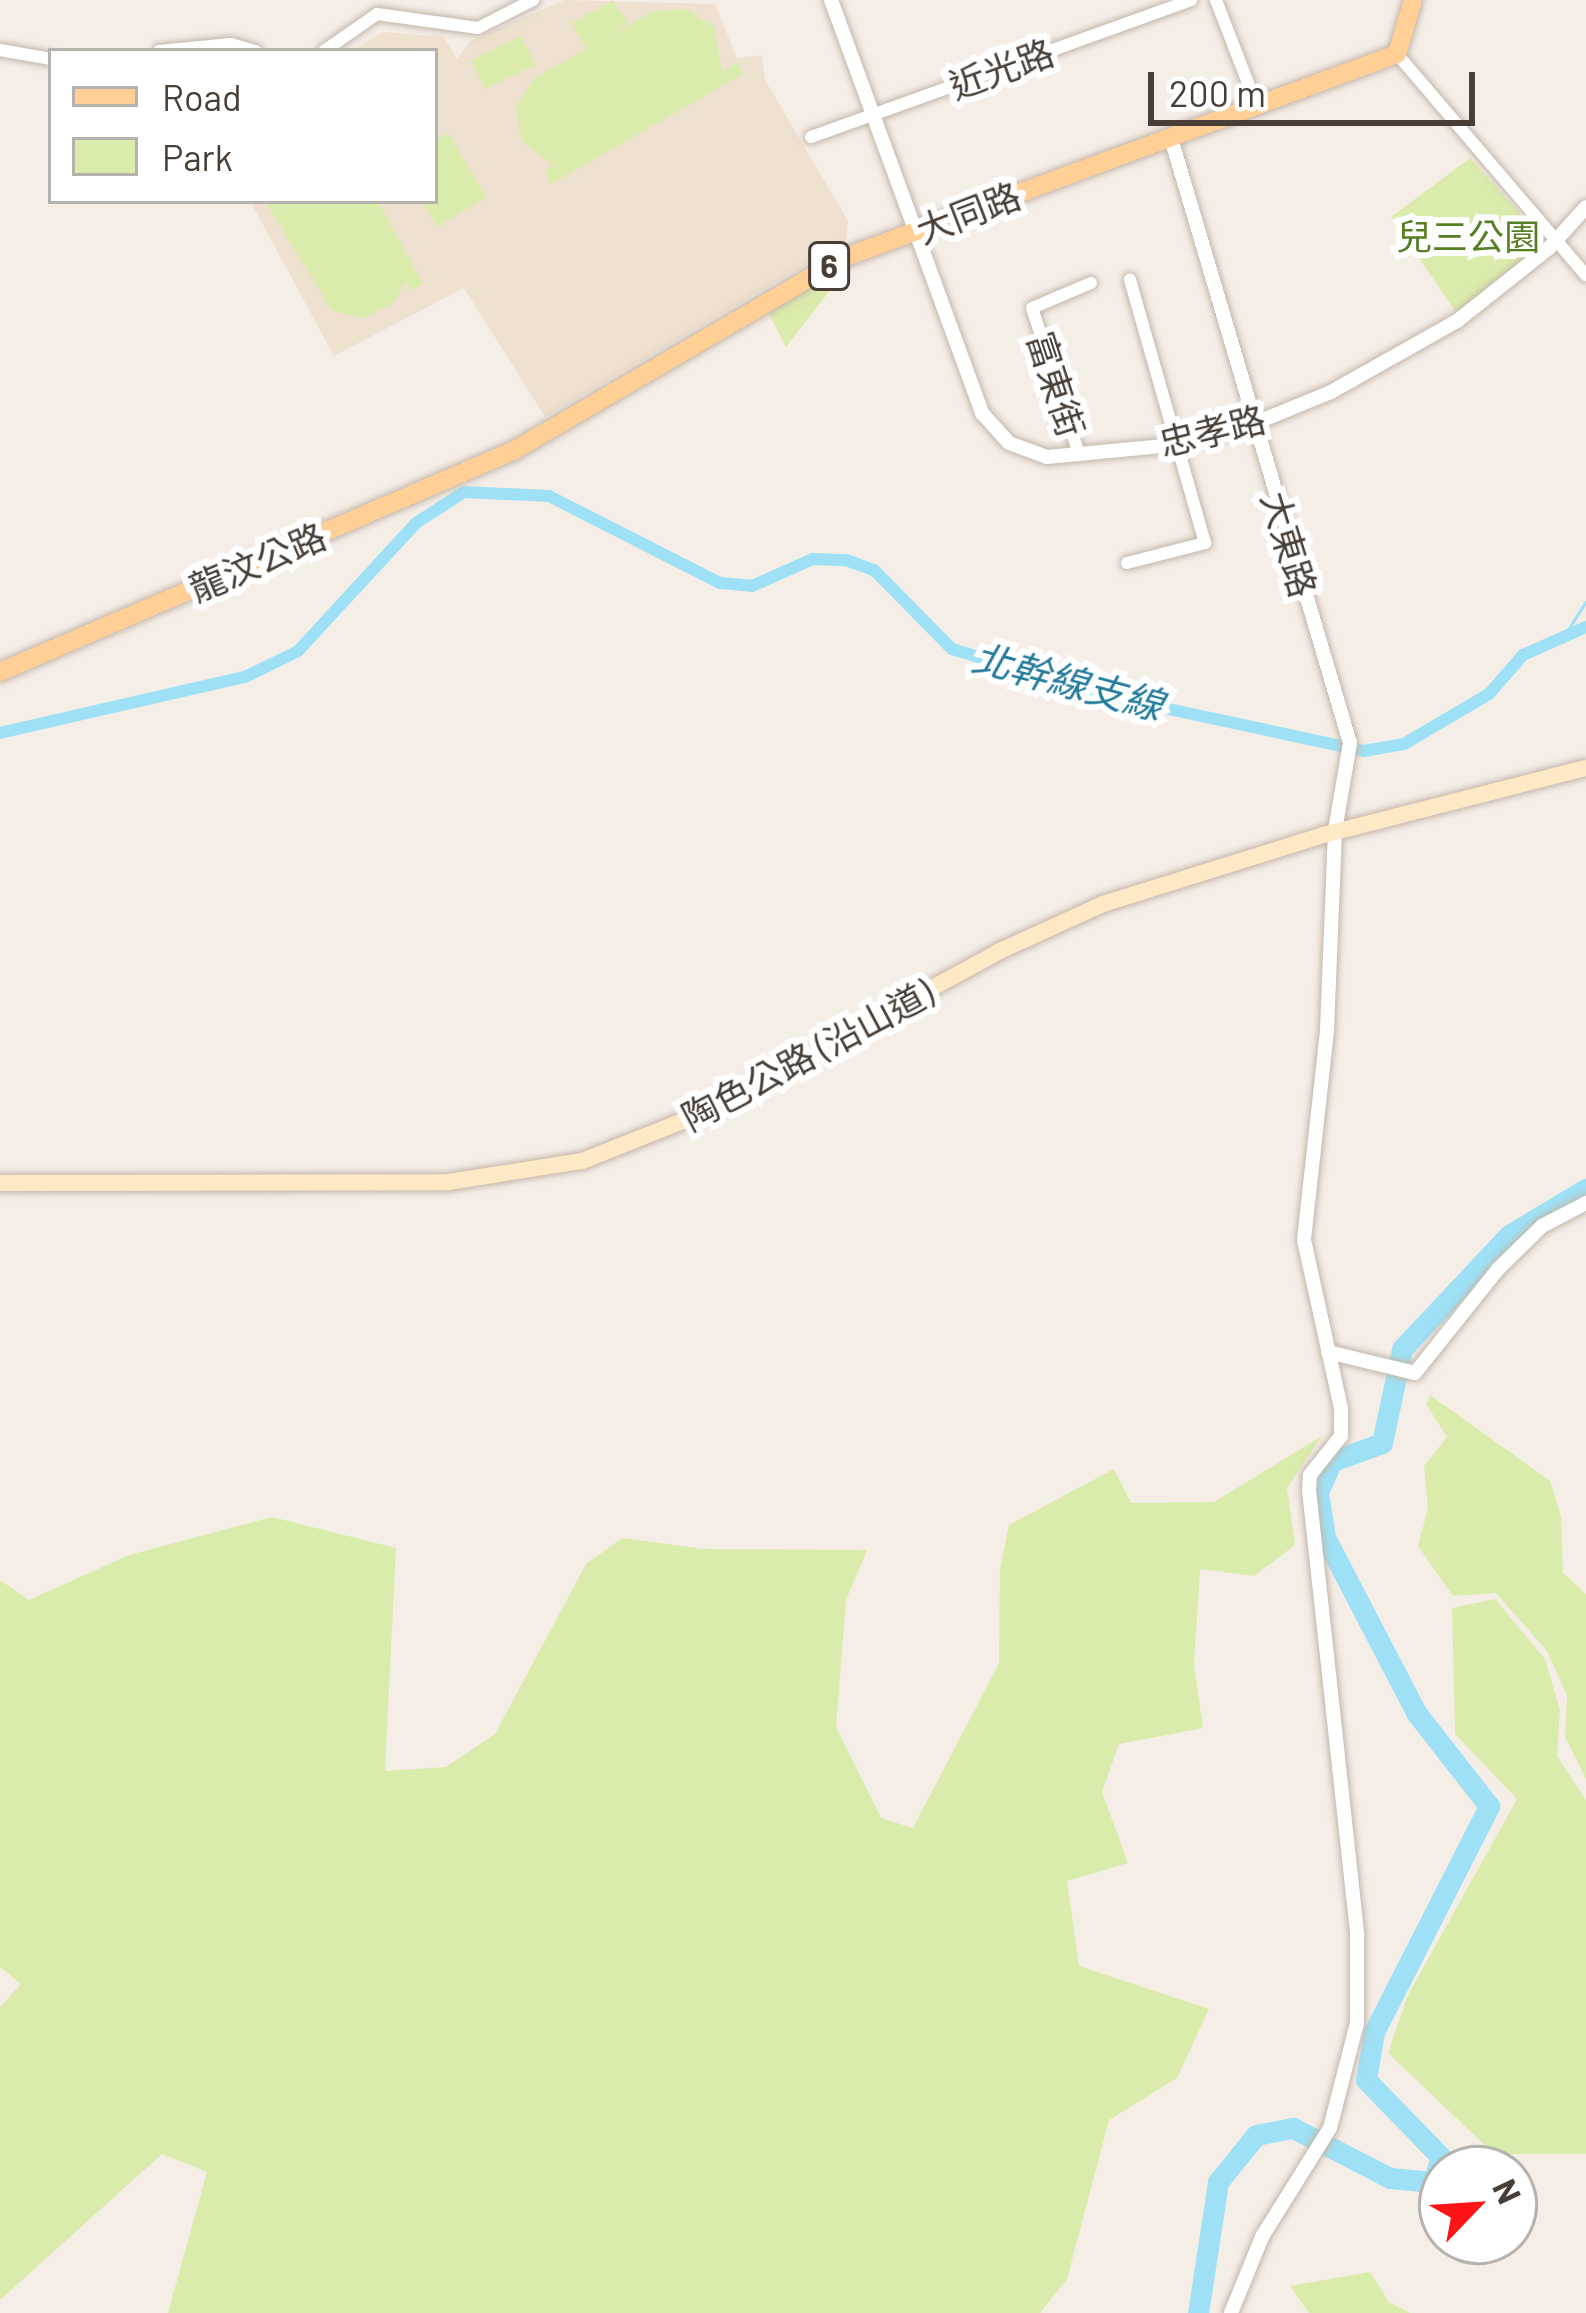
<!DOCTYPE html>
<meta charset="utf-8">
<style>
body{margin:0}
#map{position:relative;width:1586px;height:2313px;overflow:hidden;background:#f5eee7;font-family:Barlow,"Noto Sans TC",sans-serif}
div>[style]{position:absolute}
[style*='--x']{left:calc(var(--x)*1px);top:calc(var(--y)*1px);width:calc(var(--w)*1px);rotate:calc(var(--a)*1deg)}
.education>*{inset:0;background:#efe1cf}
.green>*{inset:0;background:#daecac}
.stream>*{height:3px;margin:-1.5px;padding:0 1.5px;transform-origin:1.5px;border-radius:1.5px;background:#9ee1f6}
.canal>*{height:12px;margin:-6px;padding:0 6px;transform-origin:6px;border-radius:6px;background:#9ee1f6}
.river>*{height:21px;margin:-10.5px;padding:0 10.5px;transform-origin:10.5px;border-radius:10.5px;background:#9ee1f6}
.roads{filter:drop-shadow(0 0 3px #c4b7ab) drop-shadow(0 0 3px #c4b7ab)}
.minor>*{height:12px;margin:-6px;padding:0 6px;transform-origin:6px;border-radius:6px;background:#fff}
.tertiary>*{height:14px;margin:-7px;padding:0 7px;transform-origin:7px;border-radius:7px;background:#fff}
.secondary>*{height:16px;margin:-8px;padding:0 8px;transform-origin:8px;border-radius:8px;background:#ffe8c6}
.primary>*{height:18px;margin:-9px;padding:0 9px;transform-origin:9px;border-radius:9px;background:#ffcf95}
span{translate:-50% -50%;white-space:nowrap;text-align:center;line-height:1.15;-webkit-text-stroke:12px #fff;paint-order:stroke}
.shield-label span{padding:3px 9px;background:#fff;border:3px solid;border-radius:9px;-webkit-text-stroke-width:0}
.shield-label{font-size:33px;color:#483e35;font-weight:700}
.street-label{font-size:36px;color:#483e35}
.park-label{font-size:36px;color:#557f23}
.water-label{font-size:39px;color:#227b9b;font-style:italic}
.legend{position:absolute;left:48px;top:48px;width:390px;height:156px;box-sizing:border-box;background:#fff;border:3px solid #b6b2ae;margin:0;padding:15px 21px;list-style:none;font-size:36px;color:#483e35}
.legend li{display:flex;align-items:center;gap:24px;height:60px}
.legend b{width:60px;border:3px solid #b6b2ae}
.north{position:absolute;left:1418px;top:2145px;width:120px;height:120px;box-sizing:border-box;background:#fff;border:3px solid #b6b2ae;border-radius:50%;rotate:65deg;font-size:33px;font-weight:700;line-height:48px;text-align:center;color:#483e35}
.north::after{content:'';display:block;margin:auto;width:42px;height:54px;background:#ff1317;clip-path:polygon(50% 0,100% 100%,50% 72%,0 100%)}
.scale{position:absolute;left:1148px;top:72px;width:327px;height:54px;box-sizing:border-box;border:6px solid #483e35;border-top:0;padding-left:15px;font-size:36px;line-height:42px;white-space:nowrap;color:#483e35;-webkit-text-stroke:9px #fff;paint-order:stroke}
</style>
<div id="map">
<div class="education">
<div style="clip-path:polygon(564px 0,715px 4px,737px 58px,762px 55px,765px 80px,848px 221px,846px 241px,545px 417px,464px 288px,334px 356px,250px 201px,435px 201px,435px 51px,351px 51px,383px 32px,444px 37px,457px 59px,470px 41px)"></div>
</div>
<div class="green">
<div style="clip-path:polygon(613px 0,628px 23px,601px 40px,654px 11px,687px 9px,714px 27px,722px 71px,737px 63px,743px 74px,551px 184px,544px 172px,553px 165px,522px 141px,516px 108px,533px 79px,586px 49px,572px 23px)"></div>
<div style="clip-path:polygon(521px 36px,536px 65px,485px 89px,471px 60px)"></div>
<div style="clip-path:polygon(448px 133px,486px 197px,437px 227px,422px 201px,435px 201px,435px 140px)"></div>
<div style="clip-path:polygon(1470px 158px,1546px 242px,1457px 314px,1391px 217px)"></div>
<div style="clip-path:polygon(265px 201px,378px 201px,423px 284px,411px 290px,405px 282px,394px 302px,365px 318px,332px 311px)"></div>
<div style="clip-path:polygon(834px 275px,828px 293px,786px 347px,766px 308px)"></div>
<div style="clip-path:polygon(1430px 1395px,1550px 1481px,1561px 1516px,1563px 1573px,1586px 1594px,1586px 1779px,1565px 1737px,1567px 1696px,1547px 1651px,1496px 1593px,1453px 1596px,1418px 1546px,1428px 1509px,1424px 1466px,1447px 1437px,1426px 1404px)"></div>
<div style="clip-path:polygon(1322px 1436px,1287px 1488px,1295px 1545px,1254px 1576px,1200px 1569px,1194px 1664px,1203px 1728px,1119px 1744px,1102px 1792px,1128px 1863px,1067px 1881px,1079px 1966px,1209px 2009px,1177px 2078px,1109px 2120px,1067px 2279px,1040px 2313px,168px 2313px,207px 2172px,162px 2154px,0 2300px,0 2007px,21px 1984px,0 1967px,0 1580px,29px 1600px,129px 1555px,272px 1517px,396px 1548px,385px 1771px,446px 1767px,495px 1734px,586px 1564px,622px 1538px,705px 1549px,867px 1550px,846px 1600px,836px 1727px,881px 1818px,913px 1828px,999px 1663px,1000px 1569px,1009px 1525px,1114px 1469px,1131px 1503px,1214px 1502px)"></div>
<div style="clip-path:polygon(1495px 1599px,1545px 1659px,1560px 1710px,1557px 1756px,1586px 1800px,1586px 2154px,1494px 2154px,1388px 2053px,1408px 1995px,1517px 1799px,1455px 1734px,1452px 1608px)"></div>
<div style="clip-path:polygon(1370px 2272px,1389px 2302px,1410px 2313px,1309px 2313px,1290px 2286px)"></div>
</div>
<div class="stream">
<div style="--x:1564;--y:636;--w:41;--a:-57.8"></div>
</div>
<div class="canal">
<div style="--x:0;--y:733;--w:251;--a:-12.9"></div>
<div style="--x:245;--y:677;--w:59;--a:-26.1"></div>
<div style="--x:298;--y:651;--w:174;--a:-47.3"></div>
<div style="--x:416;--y:523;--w:57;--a:-32.9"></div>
<div style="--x:464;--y:492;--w:85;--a:2.7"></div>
<div style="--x:549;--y:496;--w:192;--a:27"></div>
<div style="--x:720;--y:583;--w:32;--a:5"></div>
<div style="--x:752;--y:586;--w:67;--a:-23.9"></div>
<div style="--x:813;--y:559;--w:33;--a:2"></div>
<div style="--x:846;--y:560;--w:30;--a:20"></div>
<div style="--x:874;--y:570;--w:111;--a:45.4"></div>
<div style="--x:952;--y:649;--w:158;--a:16.9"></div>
<div style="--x:1103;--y:695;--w:267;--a:12.1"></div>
<div style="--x:1364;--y:751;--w:41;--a:-9.9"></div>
<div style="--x:1404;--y:744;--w:99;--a:-30.5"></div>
<div style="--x:1489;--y:694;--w:52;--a:-48.9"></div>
<div style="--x:1523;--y:655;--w:69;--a:-24"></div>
</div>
<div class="river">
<div style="--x:1198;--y:2313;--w:133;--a:-81.3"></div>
<div style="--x:1218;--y:2182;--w:60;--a:-51"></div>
<div style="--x:1256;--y:2135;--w:38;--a:-11"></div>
<div style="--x:1293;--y:2128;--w:109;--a:27.3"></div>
<div style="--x:1390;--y:2178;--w:43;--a:5.3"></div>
<div style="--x:1433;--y:2182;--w:26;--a:-72"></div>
<div style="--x:1441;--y:2157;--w:107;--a:-134.2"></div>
<div style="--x:1366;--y:2080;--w:49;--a:-80.5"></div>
<div style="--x:1374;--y:2032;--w:254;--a:-63"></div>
<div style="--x:1489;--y:1806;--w:117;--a:-128"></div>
<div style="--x:1417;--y:1714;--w:199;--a:-117.5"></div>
<div style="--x:1325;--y:1537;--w:46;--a:-98.8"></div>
<div style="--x:1318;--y:1492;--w:34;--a:-66"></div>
<div style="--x:1332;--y:1461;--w:53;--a:-19.8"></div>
<div style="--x:1382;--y:1443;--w:96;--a:-78"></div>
<div style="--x:1402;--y:1349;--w:156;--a:-46.8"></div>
<div style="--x:1509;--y:1235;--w:90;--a:-30.9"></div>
</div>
<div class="roads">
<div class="minor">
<div style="--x:1216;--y:0;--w:114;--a:68.9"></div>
<div style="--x:0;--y:50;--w:52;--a:10"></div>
<div style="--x:159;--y:51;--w:72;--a:-5.6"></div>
<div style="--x:231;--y:44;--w:26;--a:16"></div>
<div style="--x:324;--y:51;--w:65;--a:-34.9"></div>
<div style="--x:377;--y:14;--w:102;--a:7.9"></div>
<div style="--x:478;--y:28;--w:62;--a:-27"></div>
<div style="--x:1397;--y:54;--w:291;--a:49.5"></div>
<div style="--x:811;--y:137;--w:404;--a:-19.8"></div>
<div style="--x:1079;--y:454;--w:153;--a:-107.8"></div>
<div style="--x:1032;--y:308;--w:64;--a:-23"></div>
<div style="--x:1127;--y:563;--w:81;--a:-14.4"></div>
<div style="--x:1205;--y:543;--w:274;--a:-105.9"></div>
</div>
<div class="tertiary">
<div style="--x:831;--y:0;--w:440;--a:69.9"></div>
<div style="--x:982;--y:413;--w:40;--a:48"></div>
<div style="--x:1009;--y:443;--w:40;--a:20.2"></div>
<div style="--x:1047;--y:457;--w:118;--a:-5.4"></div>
<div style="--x:1164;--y:446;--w:92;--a:-13.9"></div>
<div style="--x:1253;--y:424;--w:84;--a:-22.3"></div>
<div style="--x:1331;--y:392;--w:145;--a:-29.4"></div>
<div style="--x:1457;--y:321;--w:117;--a:-38.4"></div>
<div style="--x:1549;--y:248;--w:55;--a:-47.9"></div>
<div style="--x:1171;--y:138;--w:631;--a:73.52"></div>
<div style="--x:1350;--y:743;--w:89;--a:99.7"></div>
<div style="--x:1335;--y:831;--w:200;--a:92.3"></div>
<div style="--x:1327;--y:1031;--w:210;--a:96.3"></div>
<div style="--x:1304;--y:1240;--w:172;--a:77.6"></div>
<div style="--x:1341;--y:1408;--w:28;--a:90"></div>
<div style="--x:1341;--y:1436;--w:50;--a:128.5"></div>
<div style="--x:1310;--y:1475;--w:15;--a:94"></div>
<div style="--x:1309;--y:1490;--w:448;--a:83.8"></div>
<div style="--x:1357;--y:1935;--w:88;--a:90"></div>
<div style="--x:1357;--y:2023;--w:108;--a:104.4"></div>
<div style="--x:1330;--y:2128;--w:128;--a:122"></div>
<div style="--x:1262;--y:2237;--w:82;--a:112.2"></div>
<div style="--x:1328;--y:1352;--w:89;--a:13.6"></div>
<div style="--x:1415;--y:1373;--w:133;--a:-51.4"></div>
<div style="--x:1498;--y:1269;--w:62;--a:-44.3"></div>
<div style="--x:1542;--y:1226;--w:50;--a:-27.6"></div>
</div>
<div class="secondary">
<div style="--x:0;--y:1183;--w:449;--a:-0.1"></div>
<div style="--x:449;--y:1182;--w:135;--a:-9"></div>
<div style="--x:582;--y:1161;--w:128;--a:-21.6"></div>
<div style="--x:701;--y:1114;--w:341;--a:-28.6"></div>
<div style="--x:1000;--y:951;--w:113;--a:-24.5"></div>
<div style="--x:1103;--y:904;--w:231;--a:-17.4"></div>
<div style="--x:1323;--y:835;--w:271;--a:-14.3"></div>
</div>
<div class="primary">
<div style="--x:0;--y:672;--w:561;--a:-23.32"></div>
<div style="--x:515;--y:450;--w:380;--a:-30.3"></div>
<div style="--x:843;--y:258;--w:590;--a:-20.22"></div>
<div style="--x:1397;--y:54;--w:56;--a:-73.5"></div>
</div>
</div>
<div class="shield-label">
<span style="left:829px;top:266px">6</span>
</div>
<div class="street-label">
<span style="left:1001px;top:68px;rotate:-20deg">近光路</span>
<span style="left:968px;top:212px;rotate:-21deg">大同路</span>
<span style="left:1057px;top:384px;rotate:72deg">富東街</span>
<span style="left:1212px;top:430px;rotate:-14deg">忠孝路</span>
<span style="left:1290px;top:544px;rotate:73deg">大東路</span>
<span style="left:257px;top:561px;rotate:-23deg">龍汶公路</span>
<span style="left:807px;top:1054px;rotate:-28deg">陶色公路 (沿山道)</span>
</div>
<div class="park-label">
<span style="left:1468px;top:236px">兒三公園</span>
</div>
<div class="water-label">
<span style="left:1068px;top:681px;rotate:15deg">北幹線支線</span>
</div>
<ul class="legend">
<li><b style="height:15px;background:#ffcf95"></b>Road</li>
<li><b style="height:33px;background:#daecac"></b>Park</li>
</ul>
<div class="north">N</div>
<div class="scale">200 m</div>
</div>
